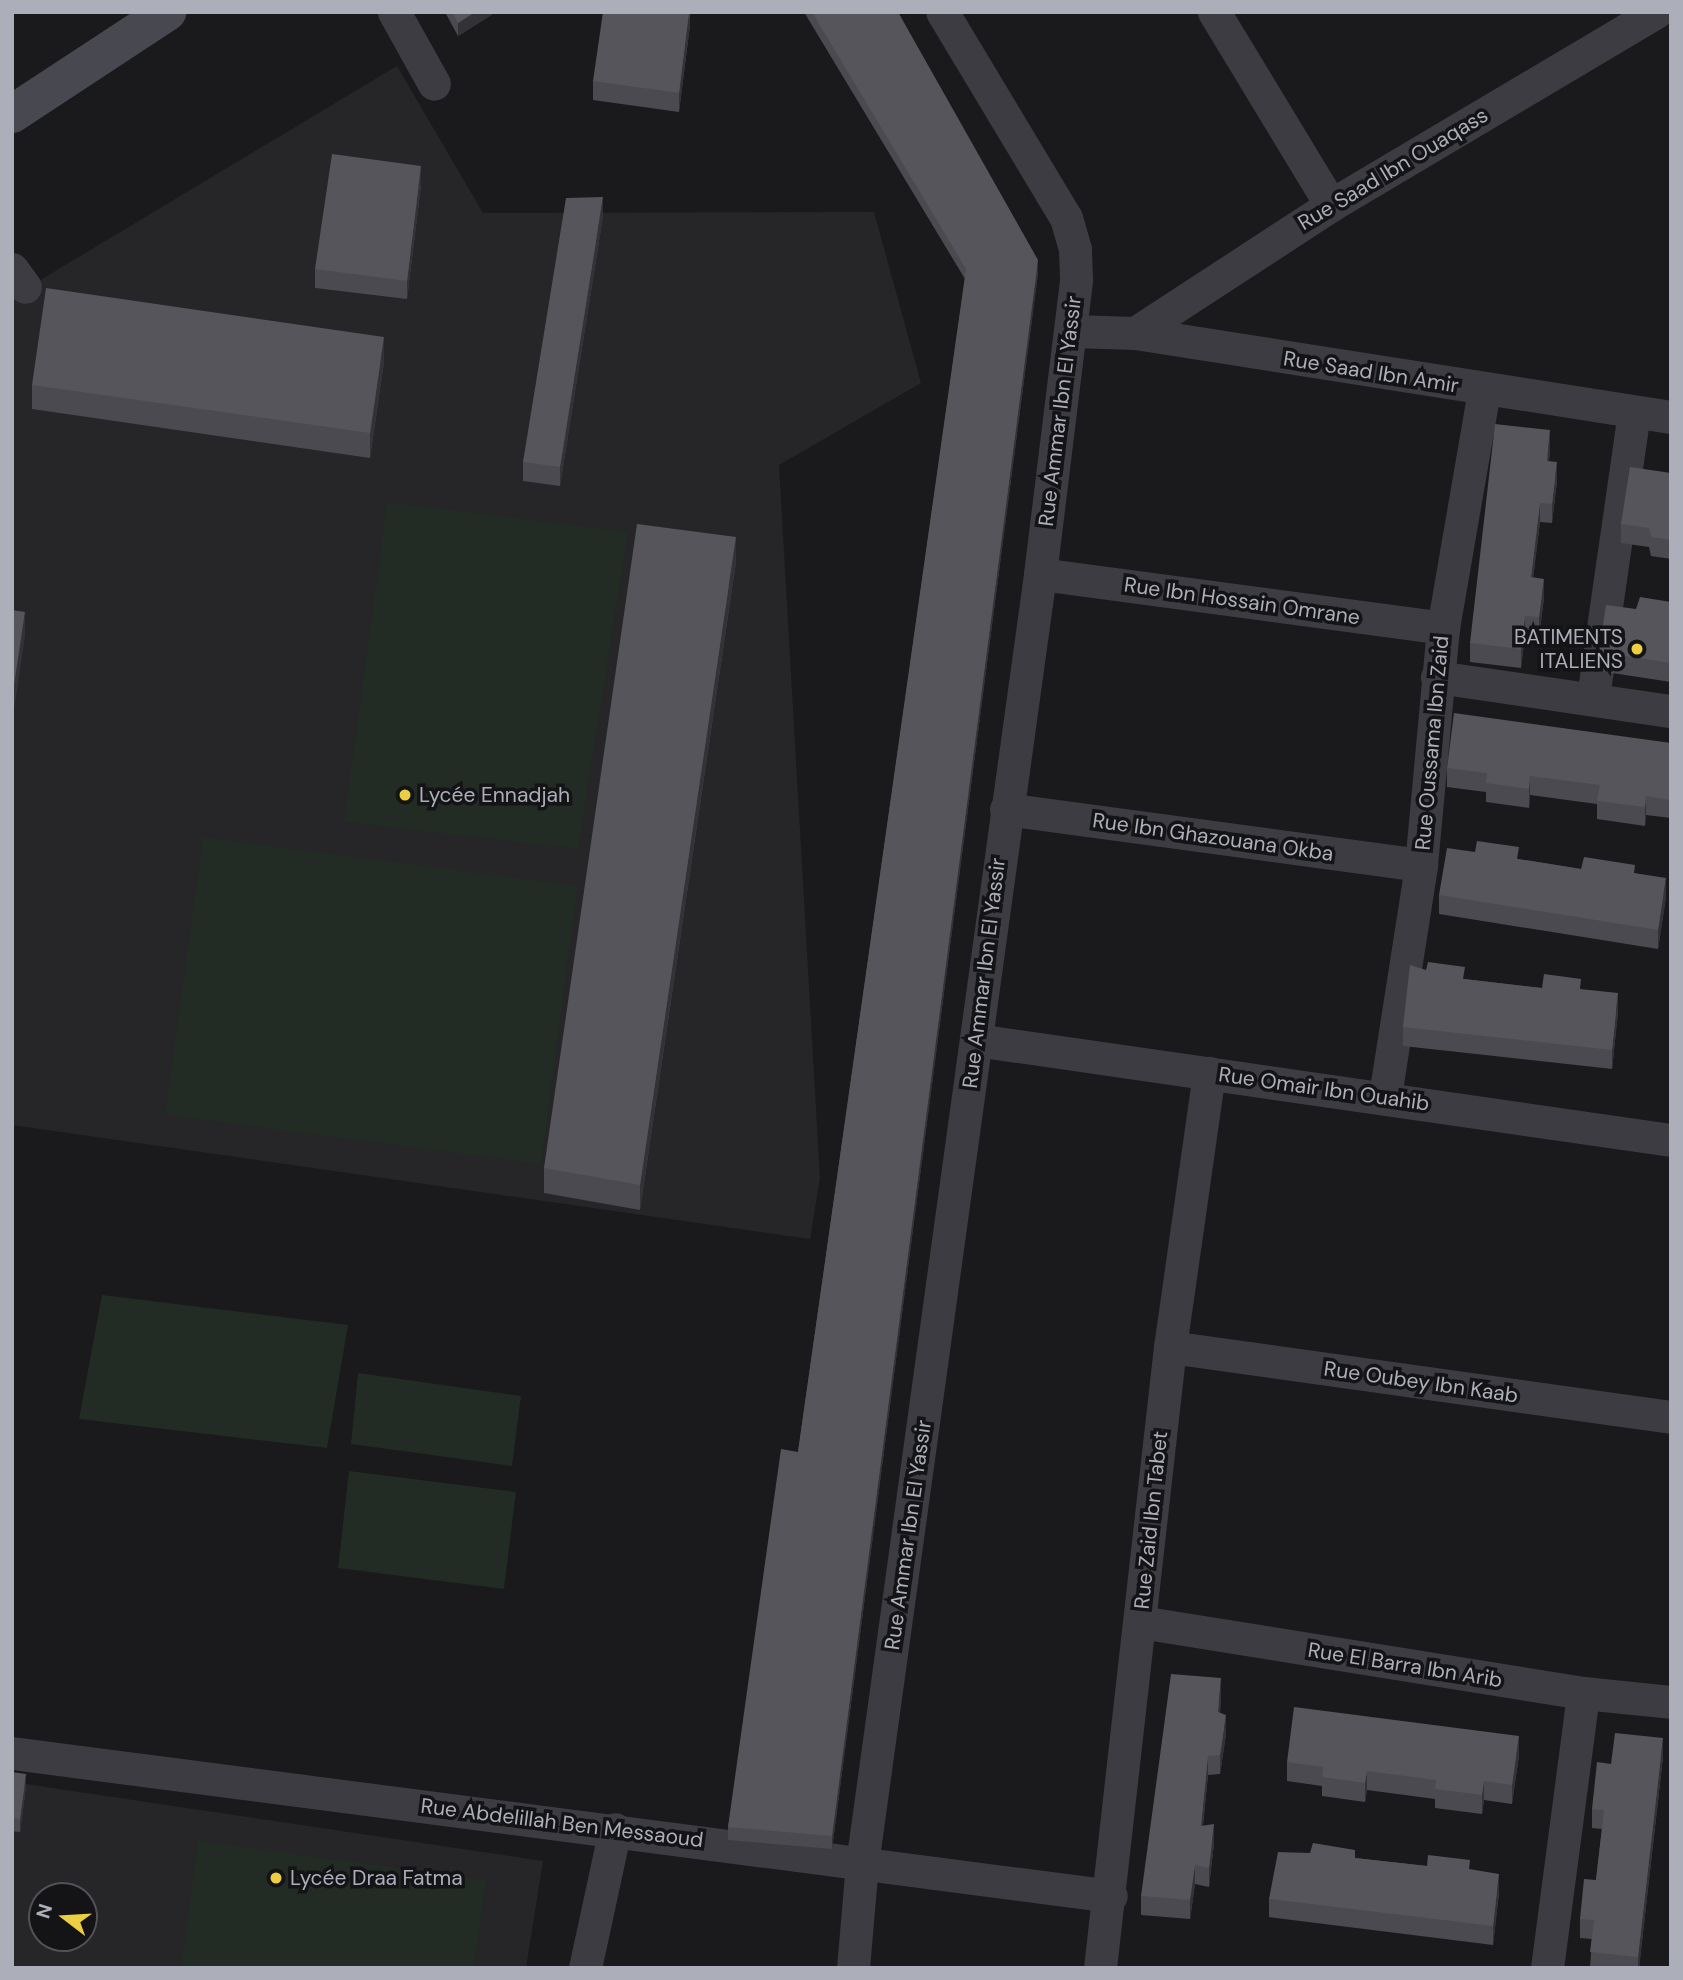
<!DOCTYPE html>
<meta charset="utf-8">
<style>
body{margin:0}
#map{position:relative;width:1683px;height:1980px;overflow:hidden;background:#1a191b;font-family:"DM Sans",sans-serif}
div>[style]{position:absolute}
[style*='--x']{left:calc(var(--x)*1px);top:calc(var(--y)*1px);width:calc(var(--w)*1px);rotate:calc(var(--a)*1deg)}
.built>*{inset:0;background:#262528}
.green>*{inset:0;background:#232b25}
.minor>*{height:33px;margin:-16.5px;padding:0 16.5px;transform-origin:16.5px;border-radius:16.5px;background:#3c3c42}
.secondary>*{height:38px;margin:-19px;padding:0 19px;transform-origin:19px;border-radius:19px;background:#484950}
.wall>*{inset:0;background:#4b4a50}
.shaded-wall>*{inset:0;background:#333236}
.building>*{inset:0;background:#56555b}
.dots>*{width:19px;height:19px;translate:-50% -50%;box-sizing:border-box;border:4px solid #141416;border-radius:50%}
span{translate:-50% -50%;white-space:nowrap;text-align:center;line-height:1.15;-webkit-text-stroke:7px #141416;paint-order:stroke}
.street-label{font-size:21px;color:#acaeba}
.poi-label{font-size:21px;color:#acaeba}
.right{translate:-100% -50%;text-align:right}
.left{translate:0 -50%;text-align:left}
.frame{position:absolute;inset:0;border:14px solid #acaeba;pointer-events:none}
.north{position:absolute;left:28px;top:1882px;width:70px;height:70px;box-sizing:border-box;background:#141416;border:2px solid #515258;border-radius:50%;rotate:287deg;font-size:19px;font-weight:700;line-height:28px;text-align:center;color:#acaeba}
.north::after{content:'';display:block;margin:auto;width:24px;height:32px;background:#ebce41;clip-path:polygon(50% 0,100% 100%,50% 72%,0 100%)}
</style>
<div id="map">
<div class="built">
<div style="clip-path:polygon(397px 66px,483px 213px,874px 212px,921px 383px,779px 465px,820px 1178px,810px 1239px,12px 1125px,12px 297px)"></div>
<div style="clip-path:polygon(evenodd,12px 1782px,543px 1861px,526px 1968px,12px 1968px,12px 1782px,42px 1896px,84px 1896px,84px 1938px,42px 1938px,42px 1896px)"></div>
</div>
<div class="green">
<div style="clip-path:polygon(387px 502px,628px 532px,578px 849px,344px 822px)"></div>
<div style="clip-path:polygon(203px 837px,578px 886px,541px 1164px,165px 1115px)"></div>
<div style="clip-path:polygon(102px 1295px,348px 1325px,327px 1448px,79px 1419px)"></div>
<div style="clip-path:polygon(358px 1373px,521px 1396px,512px 1466px,351px 1444px)"></div>
<div style="clip-path:polygon(349px 1471px,516px 1492px,504px 1589px,338px 1568px)"></div>
<div style="clip-path:polygon(198px 1841px,486px 1880px,474px 1968px,181px 1968px)"></div>
</div>
<div class="minor">
<div style="--x:394;--y:12;--w:82;--a:60.9"></div>
<div style="--x:1214;--y:12;--w:226;--a:58.8"></div>
<div style="--x:12;--y:269;--w:22;--a:54"></div>
<div style="--x:1072;--y:331;--w:63;--a:1.8"></div>
<div style="--x:1135;--y:333;--w:543;--a:8.91"></div>
<div style="--x:1135;--y:333;--w:234;--a:-33.1"></div>
<div style="--x:1331;--y:205;--w:378;--a:-30.7"></div>
<div style="--x:1040;--y:574;--w:407;--a:7.6"></div>
<div style="--x:1437;--y:677;--w:236;--a:8.3"></div>
<div style="--x:1593;--y:697;--w:287;--a:-81.8"></div>
<div style="--x:1006;--y:809;--w:419;--a:7.7"></div>
<div style="--x:976;--y:1040;--w:702;--a:8.19"></div>
<div style="--x:1385;--y:1096;--w:234;--a:-81.1"></div>
<div style="--x:1421;--y:865;--w:238;--a:-84.7"></div>
<div style="--x:1443;--y:628;--w:241;--a:-80.2"></div>
<div style="--x:1170;--y:1347;--w:506;--a:7.95"></div>
<div style="--x:1140;--y:1622;--w:449;--a:9.1"></div>
<div style="--x:1583;--y:1693;--w:88;--a:5.8"></div>
<div style="--x:12;--y:1753;--w:1108;--a:7.41"></div>
<div style="--x:585;--y:1968;--w:142;--a:-77.8"></div>
<div style="--x:853;--y:1968;--w:104;--a:-85.1"></div>
<div style="--x:862;--y:1864;--w:1302;--a:-82.14"></div>
<div style="--x:1040;--y:574;--w:297;--a:-83"></div>
<div style="--x:1076;--y:279;--w:30;--a:-92"></div>
<div style="--x:1075;--y:249;--w:32;--a:-106"></div>
<div style="--x:1066;--y:218;--w:240;--a:-121"></div>
<div style="--x:1100;--y:1968;--w:625;--a:-83.57"></div>
<div style="--x:1170;--y:1347;--w:277;--a:-81.9"></div>
<div style="--x:1547;--y:1968;--w:277;--a:-82.5"></div>
</div>
<div class="secondary">
<div style="--x:12;--y:114;--w:186;--a:-33.3"></div>
</div>
<div class="wall">
<div style="clip-path:polygon(445px 12px,496px 12px,458px 36px)"></div>
<div style="clip-path:polygon(690px 12px,690px 25px,679px 112px,593px 100px,593px 81px)"></div>
<div style="clip-path:polygon(804px 12px,898px 12px,1038px 273px,832px 1849px,728px 1840px,728px 1827px,798px 1452px,965px 279px)"></div>
<div style="clip-path:polygon(421px 185px,407px 299px,315px 288px,315px 269px)"></div>
<div style="clip-path:polygon(603px 216px,560px 486px,523px 481px,523px 462px)"></div>
<div style="clip-path:polygon(384px 362px,370px 458px,32px 409px,32px 385px)"></div>
<div style="clip-path:polygon(1550px 449px,1549px 461px,1557px 481px,1552px 523px,1540px 522px,1533px 578px,1544px 598px,1539px 636px,1525px 635px,1521px 668px,1470px 662px,1470px 643px)"></div>
<div style="clip-path:polygon(1671px 473px,1671px 559px,1651px 556px,1649px 547px,1621px 543px,1621px 524px)"></div>
<div style="clip-path:polygon(736px 562px,640px 1210px,544px 1193px,544px 1168px)"></div>
<div style="clip-path:polygon(1671px 602px,1671px 682px,1599px 671px,1599px 652px,1636px 609px)"></div>
<div style="clip-path:polygon(1671px 743px,1671px 818px,1646px 815px,1645px 826px,1597px 819px,1597px 804px,1530px 795px,1529px 808px,1486px 802px,1486px 792px,1447px 787px,1447px 768px)"></div>
<div style="clip-path:polygon(1475px 852px,1581px 869px,1635px 873px,1666px 897px,1658px 949px,1439px 914px,1439px 895px)"></div>
<div style="clip-path:polygon(1426px 970px,1465px 979px,1542px 988px,1581px 989px,1618px 1012px,1612px 1069px,1403px 1046px,1403px 1027px)"></div>
<div style="clip-path:polygon(1221px 1696px,1220px 1713px,1226px 1734px,1220px 1774px,1208px 1775px,1203px 1825px,1214px 1843px,1209px 1887px,1195px 1884px,1190px 1919px,1141px 1915px,1141px 1896px)"></div>
<div style="clip-path:polygon(1519px 1755px,1512px 1804px,1484px 1800px,1482px 1814px,1435px 1808px,1435px 1799px,1367px 1790px,1365px 1802px,1322px 1796px,1322px 1786px,1287px 1781px,1287px 1762px)"></div>
<div style="clip-path:polygon(1663px 1757px,1639px 1968px,1590px 1968px,1592px 1939px,1580px 1938px,1580px 1919px,1596px 1880px,1602px 1829px,1592px 1828px,1592px 1809px,1611px 1764px)"></div>
<div style="clip-path:polygon(12px 1772px,26px 1787px,20px 1832px,12px 1831px)"></div>
<div style="clip-path:polygon(1310px 1853px,1427px 1866px,1470px 1870px,1499px 1893px,1493px 1945px,1269px 1917px,1269px 1899px)"></div>
</div>
<div class="shaded-wall">
<div style="clip-path:polygon(475px 12px,496px 12px,458px 36px,458px 23px)"></div>
<div style="clip-path:polygon(689px 12px,690px 25px,679px 112px,679px 93px)"></div>
<div style="clip-path:polygon(421px 166px,421px 185px,407px 299px,407px 281px)"></div>
<div style="clip-path:polygon(603px 197px,603px 216px,560px 486px,560px 467px)"></div>
<div style="clip-path:polygon(1038px 260px,1038px 273px,832px 1849px,832px 1836px)"></div>
<div style="clip-path:polygon(384px 337px,384px 362px,370px 458px,370px 433px)"></div>
<div style="clip-path:polygon(1550px 430px,1550px 449px,1547px 480px,1547px 461px)"></div>
<div style="clip-path:polygon(1557px 462px,1557px 481px,1552px 523px,1552px 504px)"></div>
<div style="clip-path:polygon(1540px 503px,1540px 522px,1531px 596px,1531px 577px)"></div>
<div style="clip-path:polygon(736px 537px,736px 562px,640px 1210px,640px 1185px)"></div>
<div style="clip-path:polygon(1544px 579px,1544px 598px,1539px 636px,1539px 617px)"></div>
<div style="clip-path:polygon(25px 612px,25px 636px,12px 724px,12px 699px)"></div>
<div style="clip-path:polygon(1525px 616px,1525px 635px,1521px 668px,1521px 649px)"></div>
<div style="clip-path:polygon(1530px 776px,1530px 795px,1529px 808px,1529px 789px)"></div>
<div style="clip-path:polygon(1646px 796px,1646px 815px,1645px 826px,1645px 807px)"></div>
<div style="clip-path:polygon(1666px 878px,1666px 897px,1658px 949px,1658px 930px)"></div>
<div style="clip-path:polygon(1618px 993px,1618px 1012px,1612px 1069px,1612px 1050px)"></div>
<div style="clip-path:polygon(1221px 1678px,1221px 1696px,1218px 1731px,1218px 1712px)"></div>
<div style="clip-path:polygon(1226px 1715px,1226px 1734px,1220px 1774px,1220px 1755px)"></div>
<div style="clip-path:polygon(1519px 1736px,1519px 1755px,1512px 1804px,1512px 1785px)"></div>
<div style="clip-path:polygon(1663px 1738px,1663px 1757px,1639px 1968px,1638px 1968px,1638px 1957px)"></div>
<div style="clip-path:polygon(1208px 1756px,1208px 1775px,1201px 1845px,1201px 1826px)"></div>
<div style="clip-path:polygon(1367px 1771px,1367px 1790px,1365px 1802px,1365px 1783px)"></div>
<div style="clip-path:polygon(26px 1774px,26px 1787px,20px 1832px,20px 1819px)"></div>
<div style="clip-path:polygon(1484px 1781px,1484px 1800px,1482px 1814px,1482px 1795px)"></div>
<div style="clip-path:polygon(1214px 1824px,1214px 1843px,1209px 1887px,1209px 1868px)"></div>
<div style="clip-path:polygon(1195px 1865px,1195px 1884px,1190px 1919px,1190px 1900px)"></div>
<div style="clip-path:polygon(1499px 1874px,1499px 1893px,1493px 1945px,1493px 1926px)"></div>
</div>
<div class="building">
<div style="clip-path:polygon(452px 12px,475px 12px,458px 23px)"></div>
<div style="clip-path:polygon(603px 12px,689px 12px,679px 93px,593px 81px)"></div>
<div style="clip-path:polygon(812px 12px,898px 12px,1038px 260px,832px 1836px,728px 1827px,781px 1449px,798px 1452px,966px 269px)"></div>
<div style="clip-path:polygon(332px 154px,421px 166px,407px 281px,315px 269px)"></div>
<div style="clip-path:polygon(603px 197px,560px 467px,523px 462px,566px 198px)"></div>
<div style="clip-path:polygon(46px 288px,384px 337px,370px 433px,32px 385px)"></div>
<div style="clip-path:polygon(1495px 424px,1550px 430px,1547px 461px,1557px 462px,1552px 504px,1540px 503px,1531px 577px,1544px 579px,1539px 617px,1525px 616px,1521px 649px,1470px 643px)"></div>
<div style="clip-path:polygon(1630px 467px,1671px 473px,1671px 540px,1651px 537px,1649px 528px,1621px 524px)"></div>
<div style="clip-path:polygon(637px 524px,736px 537px,640px 1185px,544px 1168px)"></div>
<div style="clip-path:polygon(1640px 597px,1671px 602px,1671px 663px,1599px 652px,1606px 605px,1636px 609px)"></div>
<div style="clip-path:polygon(12px 610px,25px 612px,12px 699px)"></div>
<div style="clip-path:polygon(1454px 713px,1671px 743px,1671px 800px,1646px 796px,1645px 807px,1597px 801px,1600px 785px,1530px 776px,1529px 789px,1486px 783px,1487px 773px,1447px 768px)"></div>
<div style="clip-path:polygon(1477px 841px,1519px 847px,1517px 859px,1581px 869px,1584px 857px,1635px 865px,1634px 873px,1666px 878px,1658px 930px,1439px 895px,1447px 848px,1475px 852px)"></div>
<div style="clip-path:polygon(1428px 962px,1465px 967px,1463px 979px,1542px 988px,1544px 974px,1581px 979px,1580px 989px,1618px 993px,1612px 1050px,1403px 1027px,1410px 965px,1426px 970px)"></div>
<div style="clip-path:polygon(1171px 1674px,1221px 1678px,1218px 1712px,1226px 1715px,1220px 1755px,1208px 1756px,1201px 1826px,1214px 1824px,1209px 1868px,1195px 1865px,1190px 1900px,1141px 1896px)"></div>
<div style="clip-path:polygon(1294px 1707px,1519px 1736px,1512px 1785px,1484px 1781px,1482px 1795px,1435px 1789px,1436px 1780px,1367px 1771px,1365px 1783px,1322px 1777px,1323px 1767px,1287px 1762px)"></div>
<div style="clip-path:polygon(1615px 1733px,1663px 1738px,1638px 1957px,1590px 1952px,1594px 1920px,1580px 1919px,1584px 1879px,1596px 1880px,1604px 1810px,1592px 1809px,1597px 1762px,1611px 1764px)"></div>
<div style="clip-path:polygon(12px 1772px,26px 1774px,20px 1819px,12px 1818px)"></div>
<div style="clip-path:polygon(1313px 1843px,1355px 1850px,1355px 1858px,1427px 1866px,1428px 1855px,1470px 1860px,1469px 1869px,1499px 1874px,1493px 1926px,1269px 1899px,1278px 1852px,1310px 1853px)"></div>
</div>
<div class="dots">
<div style="left:1637px;top:649px;background:#ebce41"></div>
<div style="left:405px;top:795px;background:#ebce41"></div>
<div style="left:276px;top:1878px;background:#ebce41"></div>
</div>
<div class="street-label">
<span style="left:1393px;top:169px;rotate:-31deg">Rue Saad Ibn Ouaqass</span>
<span style="left:1371px;top:372px;rotate:9deg">Rue Saad Ibn Amir</span>
<span style="left:1060px;top:411px;rotate:-83deg">Rue Ammar Ibn El Yassir</span>
<span style="left:1242px;top:601px;rotate:8deg">Rue Ibn Hossain Omrane</span>
<span style="left:1432px;top:743px;rotate:-85deg">Rue Oussama Ibn Zaid</span>
<span style="left:1213px;top:837px;rotate:8deg">Rue Ibn Ghazouana Okba</span>
<span style="left:984px;top:973px;rotate:-83deg">Rue Ammar Ibn El Yassir</span>
<span style="left:1324px;top:1089px;rotate:8deg">Rue Omair Ibn Ouahib</span>
<span style="left:1421px;top:1382px;rotate:8deg">Rue Oubey Ibn Kaab</span>
<span style="left:1151px;top:1520px;rotate:-84deg">Rue Zaid Ibn Tabet</span>
<span style="left:908px;top:1535px;rotate:-82deg">Rue Ammar Ibn El Yassir</span>
<span style="left:1405px;top:1665px;rotate:9deg">Rue El Barra Ibn Arib</span>
<span style="left:562px;top:1823px;rotate:7deg">Rue Abdelillah Ben Messaoud</span>
</div>
<div class="poi-label">
<span class="right" style="left:1623px;top:649px">BATIMENTS<br>ITALIENS</span>
<span class="left" style="left:419px;top:795px">Lycée Ennadjah</span>
<span class="left" style="left:290px;top:1878px">Lycée Draa Fatma</span>
</div>
<div class="frame"></div>
<div class="north">N</div>
</div>
